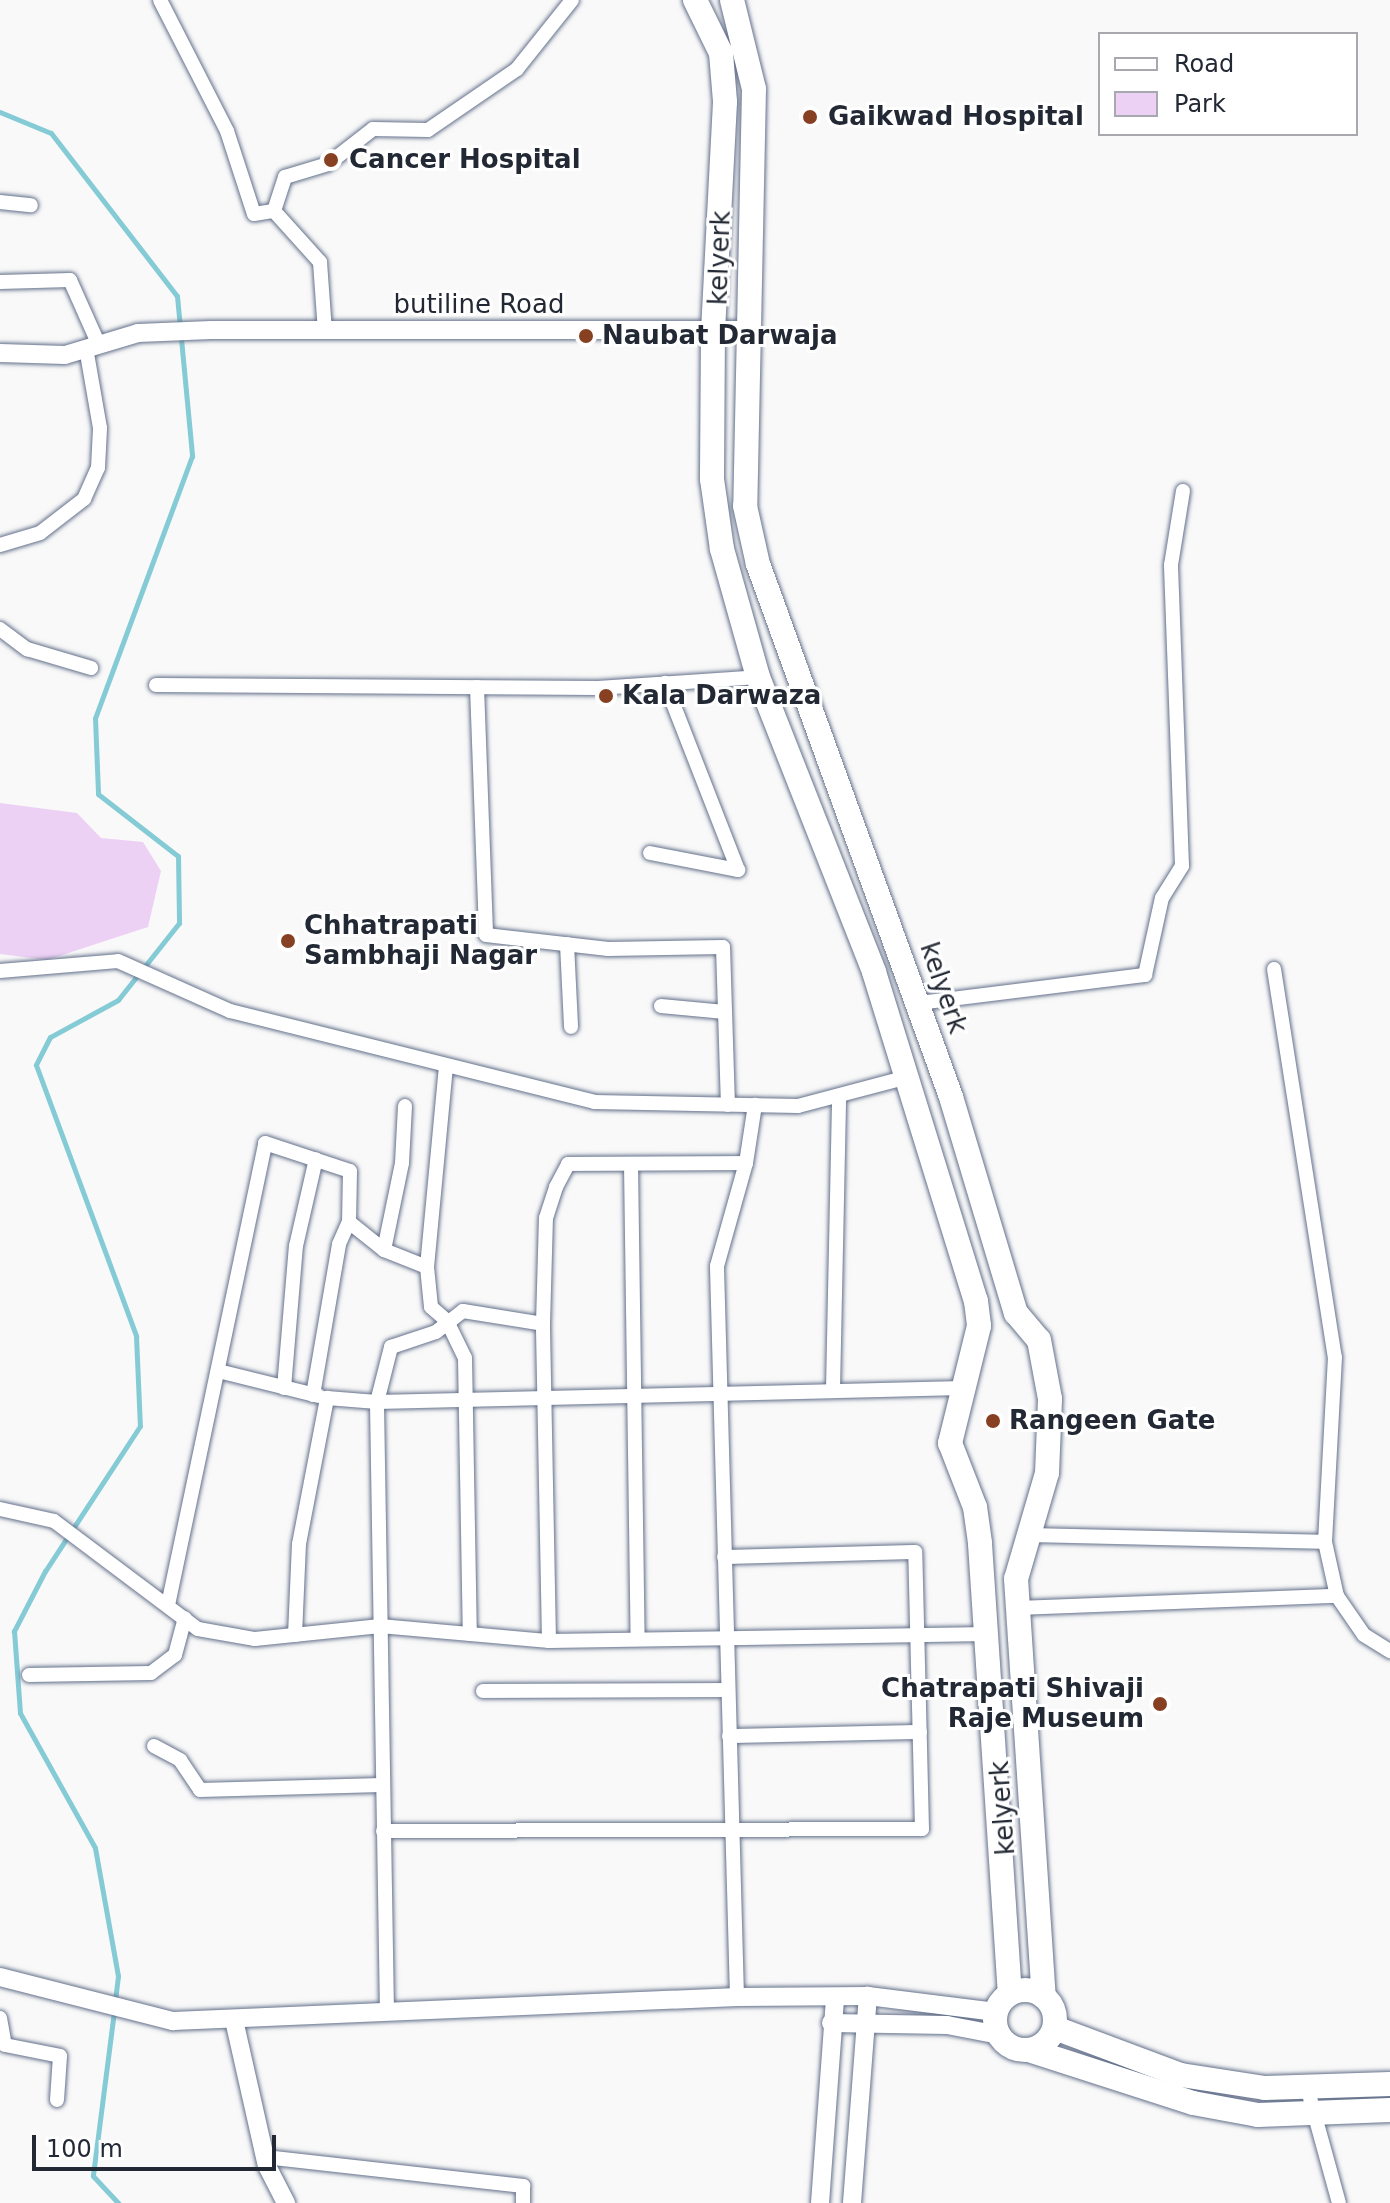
<!DOCTYPE html>
<style>
body{margin:0}
#map{position:relative;width:1390px;height:2203px;overflow:hidden;background:#f9f9f9;font-family:"DejaVu Sans",sans-serif}
div>[style]{position:absolute}
[style*='--x']{left:calc(var(--x)*1px);top:calc(var(--y)*1px);width:calc(var(--w)*1px);rotate:calc(var(--a)*1deg)}
.green>*{inset:0;background:#edd1f5}
.stream>*{height:5px;margin:-2.5px;padding:0 2.5px;transform-origin:2.5px;border-radius:2.5px;background:#84cbd6}
.roads{filter:drop-shadow(0 0 2px #64718b) drop-shadow(0 0 2px #64718b)}
.minor>*{height:14px;margin:-7px;padding:0 7px;transform-origin:7px;border-radius:7px;background:#fff}
.tertiary>*{height:18px;margin:-9px;padding:0 9px;transform-origin:9px;border-radius:9px;background:#fff}
.primary>*{height:24px;margin:-12px;padding:0 12px;transform-origin:12px;border-radius:12px;background:#fff}
.primary>.ring{margin:-12px;padding:0;box-sizing:content-box;background:none;border:24px solid #fff;border-radius:50%}
.dots>*{width:22px;height:22px;translate:-50% -50%;box-sizing:border-box;border:4px solid #fff;border-radius:50%}
span{translate:-50% -50%;white-space:nowrap;text-align:center;line-height:1.15;-webkit-text-stroke:6px #fff;paint-order:stroke}
.poi-label{font-size:26px;color:#232934;font-weight:700}
.left{translate:0 -50%;text-align:left}
.right{translate:-100% -50%;text-align:right}
.street-label{font-size:26px;color:#232934}
.legend{position:absolute;left:1098px;top:32px;width:260px;height:104px;box-sizing:border-box;background:#fff;border:2px solid #a7a9ae;margin:0;padding:10px 14px;list-style:none;font-size:24px;color:#232934}
.legend li{display:flex;align-items:center;gap:16px;height:40px}
.legend b{width:40px;border:2px solid #a7a9ae}
.scale{position:absolute;left:32px;top:2135px;width:244px;height:36px;box-sizing:border-box;border:4px solid #232934;border-top:0;padding-left:10px;font-size:24px;line-height:28px;white-space:nowrap;color:#232934;-webkit-text-stroke:6px #fff;paint-order:stroke}
</style>
<div id="map">
<div class="green">
<div style="clip-path:polygon(0 803px,77px 813px,101px 838px,143px 842px,161px 871px,148px 927px,47px 960px,0 954px)"></div>
</div>
<div class="stream">
<div style="--x:0;--y:112;--w:55;--a:22.4"></div>
<div style="--x:51;--y:133;--w:206;--a:52.3"></div>
<div style="--x:177;--y:296;--w:161;--a:84.6"></div>
<div style="--x:192;--y:456;--w:279;--a:110.3"></div>
<div style="--x:95;--y:718;--w:76;--a:87.7"></div>
<div style="--x:98;--y:794;--w:101;--a:37.8"></div>
<div style="--x:178;--y:856;--w:67;--a:89.1"></div>
<div style="--x:179;--y:923;--w:98;--a:128.4"></div>
<div style="--x:118;--y:1000;--w:77;--a:151.4"></div>
<div style="--x:50;--y:1037;--w:31;--a:117"></div>
<div style="--x:36;--y:1065;--w:289;--a:69.7"></div>
<div style="--x:136;--y:1336;--w:90;--a:87.5"></div>
<div style="--x:140;--y:1426;--w:173;--a:123.2"></div>
<div style="--x:45;--y:1571;--w:68;--a:117.3"></div>
<div style="--x:14;--y:1631;--w:82;--a:85.8"></div>
<div style="--x:20;--y:1713;--w:154;--a:60.9"></div>
<div style="--x:95;--y:1848;--w:130;--a:79.8"></div>
<div style="--x:118;--y:1976;--w:26;--a:97"></div>
<div style="--x:114;--y:2011;--w:166;--a:97.3"></div>
<div style="--x:93;--y:2176;--w:37;--a:47"></div>
</div>
<div class="roads">
<div class="minor">
<div style="--x:160;--y:0;--w:147;--a:62.9"></div>
<div style="--x:227;--y:131;--w:87;--a:72"></div>
<div style="--x:254;--y:214;--w:20;--a:-9"></div>
<div style="--x:274;--y:211;--w:69;--a:48"></div>
<div style="--x:320;--y:262;--w:69;--a:85.9"></div>
<div style="--x:0;--y:202;--w:31;--a:6"></div>
<div style="--x:274;--y:211;--w:36;--a:-72"></div>
<div style="--x:285;--y:177;--w:45;--a:-16.8"></div>
<div style="--x:328;--y:164;--w:57;--a:-37.9"></div>
<div style="--x:373;--y:129;--w:55;--a:1"></div>
<div style="--x:428;--y:130;--w:108;--a:-34.4"></div>
<div style="--x:517;--y:69;--w:88;--a:-51.4"></div>
<div style="--x:0;--y:282;--w:70;--a:-1.6"></div>
<div style="--x:70;--y:280;--w:71;--a:66"></div>
<div style="--x:0;--y:545;--w:42;--a:-16.7"></div>
<div style="--x:40;--y:533;--w:56;--a:-37.7"></div>
<div style="--x:84;--y:499;--w:34;--a:-66"></div>
<div style="--x:98;--y:468;--w:40;--a:-87.1"></div>
<div style="--x:100;--y:428;--w:81;--a:-99.9"></div>
<div style="--x:0;--y:629;--w:34;--a:37"></div>
<div style="--x:27;--y:649;--w:67;--a:16.5"></div>
<div style="--x:156;--y:685;--w:442;--a:0.4"></div>
<div style="--x:598;--y:688;--w:160;--a:-3.9"></div>
<div style="--x:477;--y:687;--w:248;--a:87.9"></div>
<div style="--x:486;--y:935;--w:123;--a:6.5"></div>
<div style="--x:608;--y:949;--w:115;--a:-1"></div>
<div style="--x:723;--y:947;--w:158;--a:88.2"></div>
<div style="--x:650;--y:853;--w:90;--a:10.9"></div>
<div style="--x:738;--y:870;--w:201;--a:-111.3"></div>
<div style="--x:567;--y:944;--w:83;--a:87.2"></div>
<div style="--x:1274;--y:969;--w:393;--a:81.1"></div>
<div style="--x:1335;--y:1357;--w:185;--a:93.1"></div>
<div style="--x:1325;--y:1542;--w:55;--a:77.5"></div>
<div style="--x:1337;--y:1596;--w:47;--a:55.3"></div>
<div style="--x:1364;--y:1635;--w:31;--a:32"></div>
<div style="--x:0;--y:971;--w:118;--a:-4.8"></div>
<div style="--x:118;--y:961;--w:123;--a:24.1"></div>
<div style="--x:230;--y:1011;--w:375;--a:14"></div>
<div style="--x:594;--y:1102;--w:204;--a:1.1"></div>
<div style="--x:798;--y:1106;--w:114;--a:-14.8"></div>
<div style="--x:919;--y:1003;--w:228;--a:-7.1"></div>
<div style="--x:1145;--y:975;--w:79;--a:-77.6"></div>
<div style="--x:1162;--y:898;--w:38;--a:-58"></div>
<div style="--x:1182;--y:866;--w:301;--a:-92.1"></div>
<div style="--x:1171;--y:565;--w:75;--a:-80.8"></div>
<div style="--x:661;--y:1006;--w:64;--a:5.4"></div>
<div style="--x:631;--y:1164;--w:475;--a:89.2"></div>
<div style="--x:384;--y:1250;--w:89;--a:-78.3"></div>
<div style="--x:402;--y:1163;--w:57;--a:-87"></div>
<div style="--x:427;--y:1267;--w:202;--a:-84.6"></div>
<div style="--x:218;--y:1371;--w:104;--a:13.9"></div>
<div style="--x:284;--y:1388;--w:143;--a:-85.2"></div>
<div style="--x:296;--y:1246;--w:89;--a:-77.1"></div>
<div style="--x:833;--y:1389;--w:291;--a:-88.8"></div>
<div style="--x:313;--y:1395;--w:153;--a:-80.2"></div>
<div style="--x:339;--y:1244;--w:24;--a:-66"></div>
<div style="--x:0;--y:1509;--w:55;--a:12.5"></div>
<div style="--x:54;--y:1521;--w:180;--a:36.9"></div>
<div style="--x:198;--y:1629;--w:58;--a:10"></div>
<div style="--x:255;--y:1639;--w:126;--a:-5.9"></div>
<div style="--x:380;--y:1626;--w:170;--a:5.1"></div>
<div style="--x:549;--y:1641;--w:439;--a:-0.9"></div>
<div style="--x:1025;--y:1535;--w:300;--a:1.3"></div>
<div style="--x:168;--y:1605;--w:472;--a:-78.1"></div>
<div style="--x:265;--y:1143;--w:89;--a:18.2"></div>
<div style="--x:350;--y:1171;--w:51;--a:91.1"></div>
<div style="--x:349;--y:1222;--w:45;--a:38.7"></div>
<div style="--x:384;--y:1250;--w:46;--a:21.6"></div>
<div style="--x:427;--y:1267;--w:40;--a:84.3"></div>
<div style="--x:431;--y:1307;--w:21;--a:41"></div>
<div style="--x:447;--y:1321;--w:41;--a:64.1"></div>
<div style="--x:465;--y:1358;--w:276;--a:89"></div>
<div style="--x:1018;--y:1608;--w:319;--a:-2.2"></div>
<div style="--x:295;--y:1635;--w:91;--a:-87.5"></div>
<div style="--x:299;--y:1544;--w:149;--a:-79.1"></div>
<div style="--x:327;--y:1398;--w:50;--a:4.6"></div>
<div style="--x:377;--y:1402;--w:586;--a:-1.37"></div>
<div style="--x:549;--y:1641;--w:317;--a:-91.1"></div>
<div style="--x:543;--y:1324;--w:106;--a:-88.4"></div>
<div style="--x:546;--y:1218;--w:33;--a:-72"></div>
<div style="--x:556;--y:1187;--w:26;--a:-62"></div>
<div style="--x:568;--y:1164;--w:178;--a:-0.3"></div>
<div style="--x:29;--y:1675;--w:122;--a:-0.9"></div>
<div style="--x:151;--y:1673;--w:30;--a:-37"></div>
<div style="--x:175;--y:1655;--w:38;--a:-75"></div>
<div style="--x:483;--y:1691;--w:244;--a:-0.2"></div>
<div style="--x:729;--y:1736;--w:191;--a:-1.2"></div>
<div style="--x:154;--y:1746;--w:30;--a:28"></div>
<div style="--x:180;--y:1760;--w:36;--a:56"></div>
<div style="--x:200;--y:1790;--w:182;--a:-1.6"></div>
<div style="--x:383;--y:1831;--w:539;--a:-0.21"></div>
<div style="--x:922;--y:1829;--w:277;--a:-91.4"></div>
<div style="--x:915;--y:1552;--w:191;--a:178.5"></div>
<div style="--x:737;--y:1997;--w:731;--a:-91.57"></div>
<div style="--x:717;--y:1266;--w:107;--a:-74.3"></div>
<div style="--x:746;--y:1163;--w:59;--a:-81.2"></div>
<div style="--x:387;--y:2013;--w:611;--a:-90.94"></div>
<div style="--x:377;--y:1402;--w:57;--a:-75.7"></div>
<div style="--x:391;--y:1347;--w:47;--a:-18.4"></div>
<div style="--x:436;--y:1332;--w:34;--a:-38"></div>
<div style="--x:463;--y:1311;--w:81;--a:9.2"></div>
<div style="--x:0;--y:2018;--w:27;--a:80"></div>
<div style="--x:5;--y:2045;--w:56;--a:11.3"></div>
<div style="--x:60;--y:2056;--w:44;--a:93.9"></div>
<div style="--x:1307;--y:2087;--w:120;--a:74.6"></div>
<div style="--x:265;--y:2157;--w:260;--a:6.4"></div>
<div style="--x:523;--y:2186;--w:17;--a:90"></div>
</div>
<div class="tertiary">
<div style="--x:0;--y:353;--w:65;--a:1.8"></div>
<div style="--x:65;--y:355;--w:76;--a:-16.8"></div>
<div style="--x:138;--y:333;--w:73;--a:-2.4"></div>
<div style="--x:211;--y:330;--w:535;--a:0"></div>
<div style="--x:0;--y:1977;--w:179;--a:14.3"></div>
<div style="--x:173;--y:2021;--w:565;--a:-2.44"></div>
<div style="--x:737;--y:1997;--w:131;--a:-0.4"></div>
<div style="--x:868;--y:1996;--w:129;--a:7.1"></div>
<div style="--x:234;--y:2020;--w:150;--a:77.3"></div>
<div style="--x:267;--y:2166;--w:42;--a:62.8"></div>
<div style="--x:831;--y:2023;--w:116;--a:1"></div>
<div style="--x:947;--y:2025;--w:53;--a:10.9"></div>
<div style="--x:820;--y:2203;--w:204;--a:-85.8"></div>
<div style="--x:852;--y:2203;--w:208;--a:-85.6"></div>
</div>
<div class="primary">
<div style="--x:695;--y:0;--w:59;--a:63.9"></div>
<div style="--x:721;--y:53;--w:49;--a:85.3"></div>
<div style="--x:725;--y:102;--w:229;--a:93"></div>
<div style="--x:713;--y:331;--w:148;--a:90.4"></div>
<div style="--x:712;--y:479;--w:71;--a:81.9"></div>
<div style="--x:722;--y:549;--w:133;--a:74.3"></div>
<div style="--x:758;--y:677;--w:317;--a:68.5"></div>
<div style="--x:874;--y:972;--w:344;--a:72.8"></div>
<div style="--x:976;--y:1301;--w:25;--a:83"></div>
<div style="--x:979;--y:1326;--w:121;--a:103.9"></div>
<div style="--x:950;--y:1443;--w:69;--a:68.7"></div>
<div style="--x:975;--y:1507;--w:37;--a:82"></div>
<div style="--x:980;--y:1544;--w:450;--a:86.2"></div>
<div style="--x:732;--y:0;--w:92;--a:76.1"></div>
<div style="--x:754;--y:89;--w:417;--a:91.2"></div>
<div style="--x:745;--y:506;--w:59;--a:77.4"></div>
<div style="--x:758;--y:564;--w:567;--a:70.09"></div>
<div style="--x:951;--y:1097;--w:226;--a:73.3"></div>
<div style="--x:1016;--y:1313;--w:35;--a:50"></div>
<div style="--x:1039;--y:1340;--w:60;--a:79.4"></div>
<div style="--x:1050;--y:1399;--w:74;--a:92.3"></div>
<div style="--x:1047;--y:1473;--w:110;--a:106.3"></div>
<div style="--x:1016;--y:1579;--w:418;--a:86.2"></div>
<div class="ring" style="left:995px;top:1990px;width:36px;height:36px"></div>
<div style="--x:1055;--y:2028;--w:134;--a:20.5"></div>
<div style="--x:1181;--y:2075;--w:85;--a:8.8"></div>
<div style="--x:1265;--y:2088;--w:125;--a:-1.8"></div>
<div style="--x:1029;--y:2050;--w:172;--a:17.9"></div>
<div style="--x:1193;--y:2103;--w:66;--a:10.5"></div>
<div style="--x:1258;--y:2115;--w:132;--a:-2.2"></div>
</div>
</div>
<div class="dots">
<div style="left:810px;top:117px;background:#884022"></div>
<div style="left:331px;top:160px;background:#884022"></div>
<div style="left:586px;top:336px;background:#884022"></div>
<div style="left:606px;top:696px;background:#884022"></div>
<div style="left:288px;top:941px;background:#884022"></div>
<div style="left:993px;top:1421px;background:#884022"></div>
<div style="left:1160px;top:1704px;background:#884022"></div>
</div>
<div class="poi-label">
<span class="left" style="left:828px;top:117px">Gaikwad Hospital</span>
<span class="left" style="left:349px;top:160px">Cancer Hospital</span>
<span class="left" style="left:602px;top:336px">Naubat Darwaja</span>
<span class="left" style="left:622px;top:696px">Kala Darwaza</span>
<span class="left" style="left:304px;top:941px">Chhatrapati<br>Sambhaji Nagar</span>
<span class="left" style="left:1009px;top:1421px">Rangeen Gate</span>
<span class="right" style="left:1144px;top:1704px">Chatrapati Shivaji<br>Raje Museum</span>
</div>
<div class="street-label">
<span style="left:720px;top:258px;rotate:-88deg">kelyerk</span>
<span style="left:479px;top:305px">butiline Road</span>
<span style="left:943px;top:988px;rotate:71deg">kelyerk</span>
<span style="left:1003px;top:1808px;rotate:-94deg">kelyerk</span>
</div>
<ul class="legend">
<li><b style="height:10px;background:#fff"></b>Road</li>
<li><b style="height:22px;background:#edd1f5"></b>Park</li>
</ul>
<div class="scale">100 m</div>
</div>
